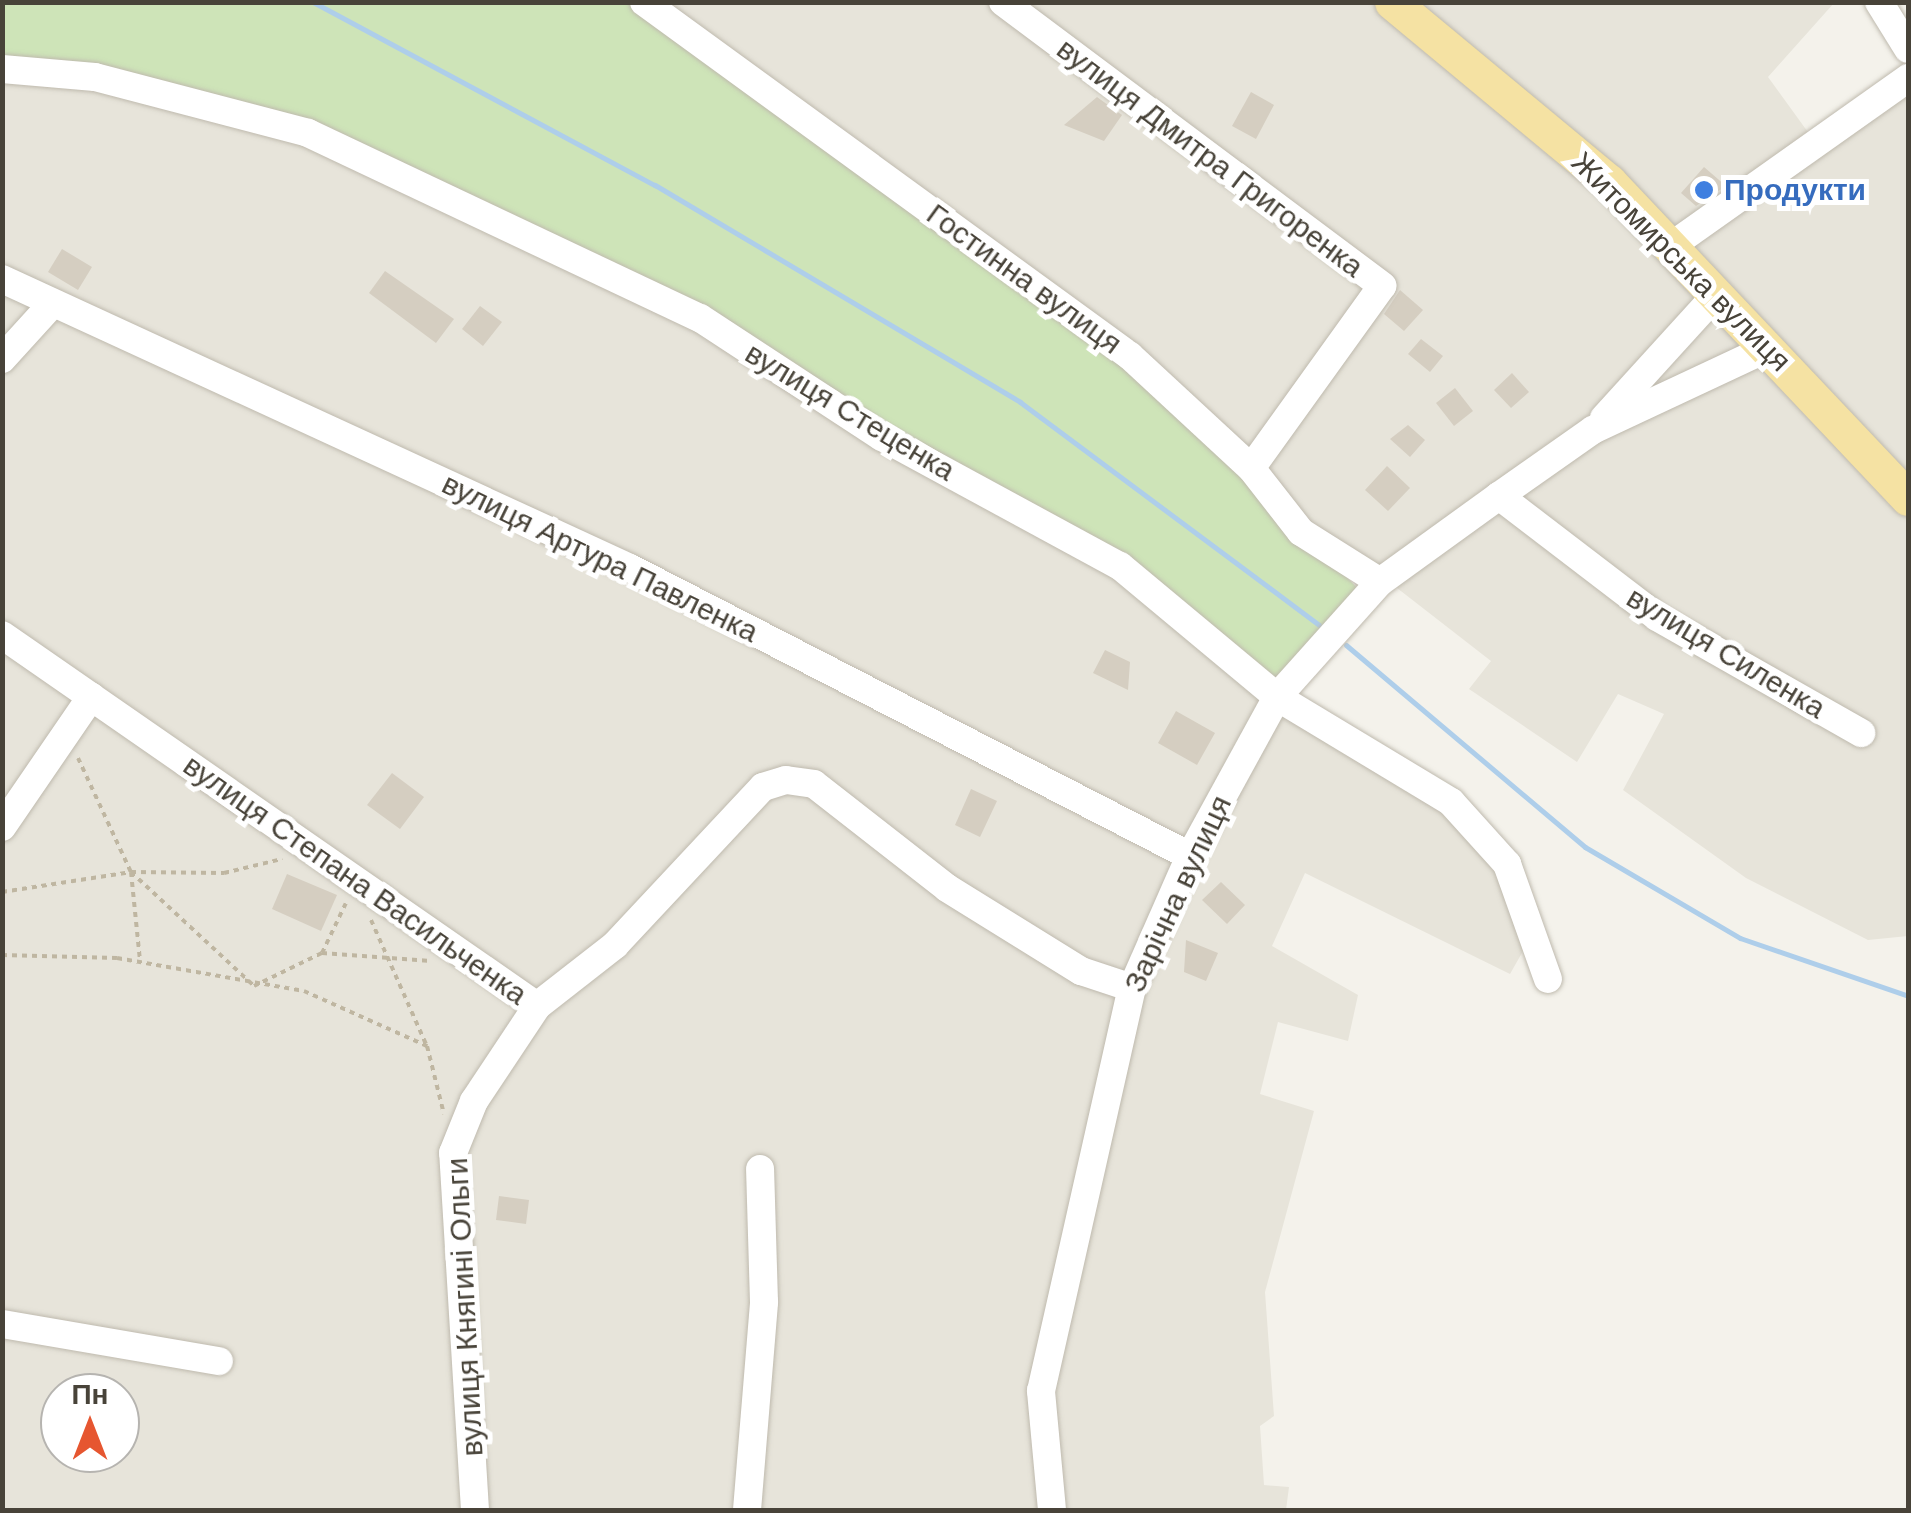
<!DOCTYPE html>
<meta charset="utf-8">
<style>
body{margin:0}
#map{position:relative;width:1911px;height:1513px;overflow:hidden;background:#f4f2eb;font-family:Helvetica,sans-serif}
div>[style]{position:absolute}
[style*='--x']{left:calc(var(--x)*1px);top:calc(var(--y)*1px);width:calc(var(--w)*1px);rotate:calc(var(--a)*1deg)}
.residential>*{inset:0;background:#e7e4da}
.green>*{inset:0;background:#cee4b8}
.stream>*{height:5px;margin:-2.5px;padding:0 2.5px;transform-origin:2.5px;border-radius:2.5px;background:#aeceea}
.building>*{inset:0;background:#d5cec1}
.path>*{height:4px;margin-top:-2px;transform-origin:0;background:repeating-linear-gradient(90deg,#bfb6a1 0 5px,transparent 0 10px)}
.roads{filter:drop-shadow(0 0 2px #bfbaae) drop-shadow(0 0 2px #bfbaae)}
.minor>*{height:28px;margin:-14px;padding:0 14px;transform-origin:14px;border-radius:14px;background:#fff}
.major>*{height:35px;margin:-17.5px;padding:0 17.5px;transform-origin:17.5px;border-radius:17.5px;background:#f5e2a3}
.dots>*{width:28px;height:28px;translate:-50% -50%;box-sizing:border-box;border:5px solid #fff;border-radius:50%}
span{translate:-50% -50%;white-space:nowrap;text-align:center;line-height:1.15;-webkit-text-stroke:10px #fff;paint-order:stroke}
.street-label{font-size:30px;color:#484339}
.shop-label{font-size:30px;color:#366cbe;font-weight:700}
.left{translate:0 -50%;text-align:left}
.frame{position:absolute;inset:0;border:5px solid #484339;pointer-events:none}
.north{position:absolute;left:40px;top:1373px;width:100px;height:100px;box-sizing:border-box;background:#fff;border:2px solid #b6b4b0;border-radius:50%;rotate:0deg;font-size:28px;font-weight:700;line-height:40px;text-align:center;color:#484339}
.north::after{content:'';display:block;margin:auto;width:35px;height:45px;background:#e65630;clip-path:polygon(50% 0,100% 100%,50% 72%,0 100%)}
</style>
<div id="map">
<div class="residential">
<div style="clip-path:polygon(644px 3px,1834px 3px,1768px 77px,1818px 146px,1908px 78px,1908px 936px,1868px 940px,1746px 878px,1623px 790px,1664px 714px,1618px 694px,1577px 762px,1469px 689px,1491px 661px)"></div>
<div style="clip-path:polygon(evenodd,2px 69px,308px 133px,700px 318px,1120px 566px,1277px 697px,1451px 802px,1507px 864px,1532px 935px,1510px 974px,1305px 873px,1272px 946px,1358px 995px,1348px 1041px,1278px 1022px,1260px 1094px,1314px 1111px,1265px 1292px,1274px 1416px,1260px 1426px,1264px 1485px,1289px 1487px,1286px 1510px,3px 1510px,2px 69px,60px 1393px,120px 1393px,120px 1453px,60px 1453px,60px 1393px)"></div>
</div>
<div class="green">
<div style="clip-path:polygon(2px 3px,629px 3px,1130px 356px,1366px 597px,1277px 697px,1120px 566px,700px 318px,308px 133px,3px 69px)"></div>
</div>
<div class="stream">
<div style="--x:313;--y:2;--w:388;--a:28.2"></div>
<div style="--x:655;--y:185;--w:425;--a:30.7"></div>
<div style="--x:1020;--y:402;--w:373;--a:36.7"></div>
<div style="--x:1346;--y:645;--w:313;--a:40.2"></div>
<div style="--x:1585;--y:847;--w:180;--a:30.4"></div>
<div style="--x:1740;--y:938;--w:178;--a:19"></div>
</div>
<div class="building">
<div style="clip-path:polygon(1251px 92px,1274px 105px,1256px 139px,1232px 126px)"></div>
<div style="clip-path:polygon(1097px 97px,1122px 115px,1104px 141px,1064px 125px)"></div>
<div style="clip-path:polygon(1704px 167px,1726px 186px,1696px 206px,1681px 193px)"></div>
<div style="clip-path:polygon(62px 249px,92px 267px,78px 290px,48px 272px)"></div>
<div style="clip-path:polygon(385px 271px,454px 319px,436px 343px,369px 293px)"></div>
<div style="clip-path:polygon(1400px 290px,1423px 310px,1404px 331px,1384px 314px)"></div>
<div style="clip-path:polygon(480px 306px,502px 322px,483px 346px,462px 329px)"></div>
<div style="clip-path:polygon(1421px 339px,1443px 356px,1430px 372px,1408px 354px)"></div>
<div style="clip-path:polygon(1512px 373px,1529px 392px,1511px 408px,1494px 390px)"></div>
<div style="clip-path:polygon(1455px 388px,1473px 411px,1454px 426px,1436px 403px)"></div>
<div style="clip-path:polygon(1408px 425px,1425px 440px,1410px 457px,1390px 439px)"></div>
<div style="clip-path:polygon(1387px 466px,1410px 488px,1388px 511px,1365px 490px)"></div>
<div style="clip-path:polygon(1105px 650px,1130px 662px,1128px 690px,1093px 673px)"></div>
<div style="clip-path:polygon(1176px 711px,1215px 733px,1197px 765px,1158px 743px)"></div>
<div style="clip-path:polygon(392px 773px,424px 797px,400px 829px,367px 805px)"></div>
<div style="clip-path:polygon(971px 789px,997px 801px,980px 837px,955px 825px)"></div>
<div style="clip-path:polygon(287px 874px,337px 895px,321px 931px,272px 909px)"></div>
<div style="clip-path:polygon(1221px 882px,1245px 905px,1227px 924px,1202px 900px)"></div>
<div style="clip-path:polygon(1186px 940px,1218px 953px,1206px 981px,1184px 972px)"></div>
<div style="clip-path:polygon(499px 1196px,529px 1200px,526px 1224px,496px 1220px)"></div>
</div>
<div class="path">
<div style="--x:78;--y:758;--w:126;--a:65.1"></div>
<div style="--x:131;--y:872;--w:89;--a:84.2"></div>
<div style="--x:131;--y:872;--w:168;--a:42.8"></div>
<div style="--x:254;--y:986;--w:76;--a:-25.9"></div>
<div style="--x:322;--y:953;--w:55;--a:-64.4"></div>
<div style="--x:2;--y:892;--w:131;--a:-8.8"></div>
<div style="--x:131;--y:872;--w:93;--a:0.6"></div>
<div style="--x:224;--y:873;--w:60;--a:-13.6"></div>
<div style="--x:371;--y:920;--w:136;--a:66.1"></div>
<div style="--x:322;--y:953;--w:109;--a:4.2"></div>
<div style="--x:2;--y:955;--w:115;--a:1.5"></div>
<div style="--x:117;--y:958;--w:190;--a:10"></div>
<div style="--x:304;--y:991;--w:135;--a:24.1"></div>
<div style="--x:427;--y:1046;--w:70;--a:76"></div>
</div>
<div class="roads">
<div class="minor">
<div style="--x:644;--y:2;--w:601;--a:36.07"></div>
<div style="--x:1130;--y:356;--w:165;--a:42.8"></div>
<div style="--x:1251;--y:468;--w:81;--a:52"></div>
<div style="--x:1301;--y:532;--w:93;--a:32.3"></div>
<div style="--x:1003;--y:2;--w:474;--a:36.8"></div>
<div style="--x:1382;--y:286;--w:224;--a:125.7"></div>
<div style="--x:1879;--y:2;--w:55;--a:58.3"></div>
<div style="--x:2;--y:69;--w:93;--a:4.9"></div>
<div style="--x:95;--y:77;--w:220;--a:14.7"></div>
<div style="--x:308;--y:133;--w:433;--a:25.3"></div>
<div style="--x:700;--y:318;--w:217;--a:33.2"></div>
<div style="--x:882;--y:437;--w:271;--a:28.5"></div>
<div style="--x:1120;--y:566;--w:204;--a:39.8"></div>
<div style="--x:1277;--y:697;--w:203;--a:31.1"></div>
<div style="--x:1451;--y:802;--w:84;--a:47.9"></div>
<div style="--x:1507;--y:864;--w:122;--a:70.4"></div>
<div style="--x:1671;--y:246;--w:291;--a:-35.3"></div>
<div style="--x:2;--y:279;--w:691;--a:24.71"></div>
<div style="--x:630;--y:568;--w:630;--a:27.22"></div>
<div style="--x:2;--y:359;--w:74;--a:-47.7"></div>
<div style="--x:1604;--y:418;--w:168;--a:-47.7"></div>
<div style="--x:1499;--y:496;--w:199;--a:37.4"></div>
<div style="--x:1657;--y:617;--w:235;--a:29.6"></div>
<div style="--x:2;--y:635;--w:651;--a:34.74"></div>
<div style="--x:537;--y:1006;--w:99;--a:-38"></div>
<div style="--x:615;--y:945;--w:216;--a:-46.9"></div>
<div style="--x:763;--y:787;--w:24;--a:-17"></div>
<div style="--x:786;--y:780;--w:28;--a:8"></div>
<div style="--x:814;--y:784;--w:169;--a:38"></div>
<div style="--x:947;--y:888;--w:158;--a:31.8"></div>
<div style="--x:1081;--y:971;--w:54;--a:18.4"></div>
<div style="--x:2;--y:827;--w:158;--a:-55.6"></div>
<div style="--x:2;--y:1324;--w:220;--a:9.7"></div>
<div style="--x:475;--y:1510;--w:358;--a:-93.5"></div>
<div style="--x:453;--y:1153;--w:56;--a:-68"></div>
<div style="--x:474;--y:1101;--w:114;--a:-56.4"></div>
<div style="--x:747;--y:1510;--w:209;--a:-85.3"></div>
<div style="--x:764;--y:1302;--w:133;--a:-91.7"></div>
<div style="--x:1052;--y:1510;--w:120;--a:-95.3"></div>
<div style="--x:1041;--y:1391;--w:413;--a:-77.3"></div>
<div style="--x:1132;--y:988;--w:144;--a:-66.3"></div>
<div style="--x:1190;--y:856;--w:181;--a:-61.3"></div>
<div style="--x:1277;--y:697;--w:154;--a:-48.2"></div>
<div style="--x:1380;--y:582;--w:147;--a:-35.9"></div>
<div style="--x:1499;--y:496;--w:115;--a:-35.1"></div>
<div style="--x:1593;--y:430;--w:193;--a:-25.1"></div>
</div>
<div class="major">
<div style="--x:1392;--y:2;--w:282;--a:39.7"></div>
<div style="--x:1609;--y:182;--w:435;--a:46.6"></div>
</div>
</div>
<div class="dots">
<div style="left:1704px;top:190px;background:#3f7fe0"></div>
</div>
<div class="street-label">
<span style="left:1210px;top:158px;rotate:37deg">вулиця Дмитра Григоренка</span>
<span style="left:1681px;top:262px;rotate:45deg">Житомирська вулиця</span>
<span style="left:1024px;top:279px;rotate:36deg">Гостинна вулиця</span>
<span style="left:850px;top:412px;rotate:31deg">вулиця Стеценка</span>
<span style="left:600px;top:558px;rotate:26deg">вулиця Артура Павленка</span>
<span style="left:1726px;top:653px;rotate:31deg">вулиця Силенка</span>
<span style="left:355px;top:880px;rotate:35deg">вулиця Степана Васильченка</span>
<span style="left:1178px;top:894px;rotate:-65deg">Зарічна вулиця</span>
<span style="left:465px;top:1307px;rotate:-93deg">вулиця Княгині Ольги</span>
</div>
<div class="shop-label">
<span class="left" style="left:1724px;top:190px">Продукти</span>
</div>
<div class="frame"></div>
<div class="north">Пн</div>
</div>
